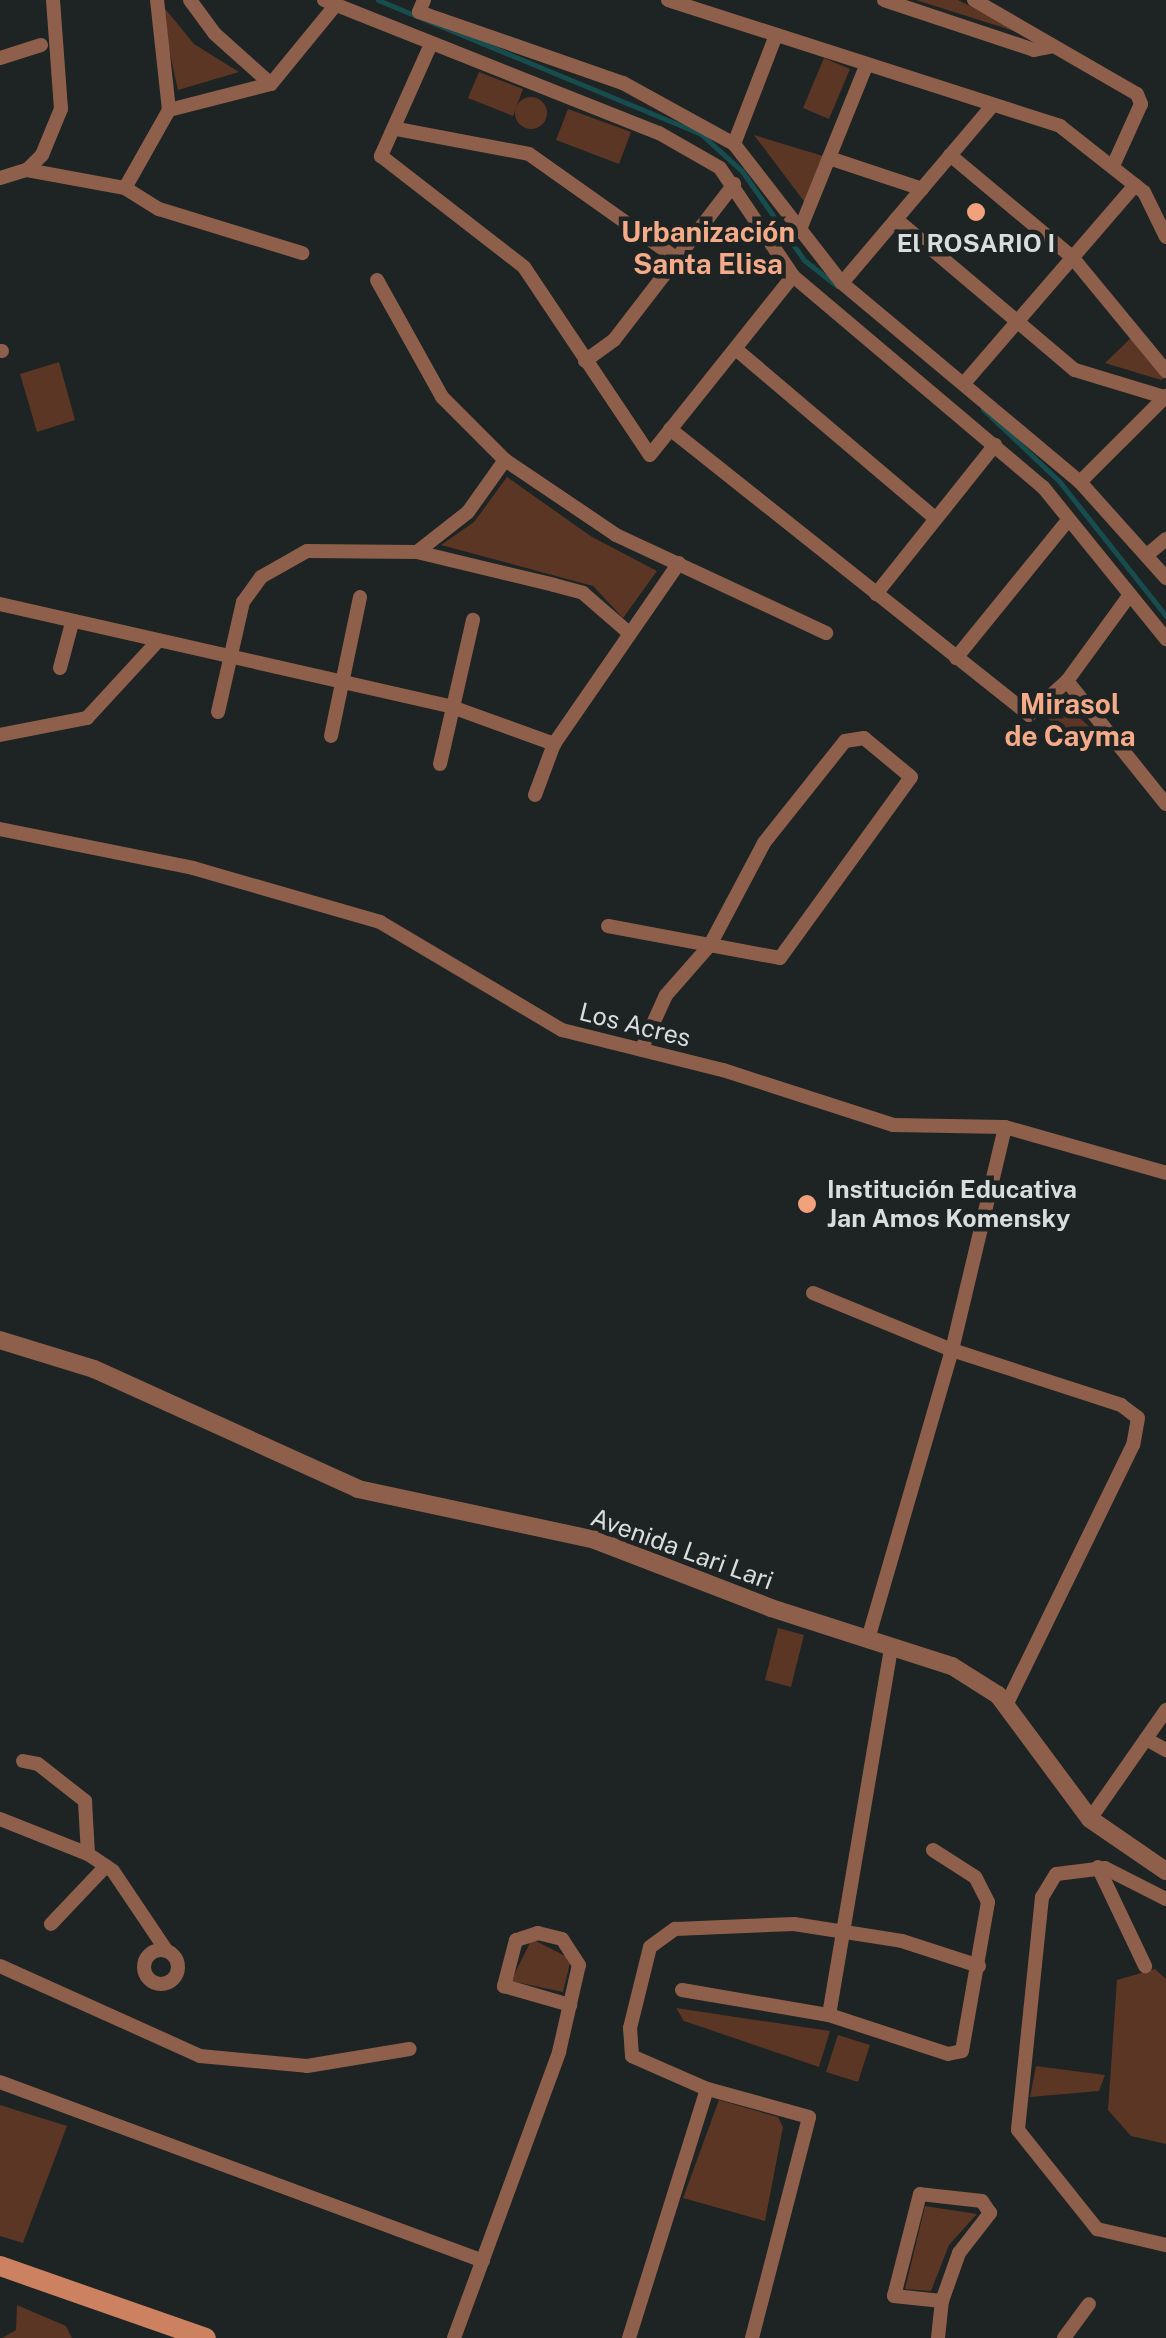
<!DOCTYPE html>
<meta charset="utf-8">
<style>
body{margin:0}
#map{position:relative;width:1166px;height:2338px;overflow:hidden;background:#1e2323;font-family:"Public Sans",sans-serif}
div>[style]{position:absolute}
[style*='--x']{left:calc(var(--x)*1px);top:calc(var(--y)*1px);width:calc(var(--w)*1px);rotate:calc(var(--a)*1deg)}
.green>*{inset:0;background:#5b3624}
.round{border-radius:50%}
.stream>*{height:5px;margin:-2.5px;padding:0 2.5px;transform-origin:2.5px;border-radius:2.5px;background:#174d4f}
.minor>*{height:14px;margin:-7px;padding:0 7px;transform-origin:7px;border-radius:7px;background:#8e604b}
.minor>.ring{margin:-7px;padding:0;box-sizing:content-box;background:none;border:14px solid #8e604b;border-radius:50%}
.tertiary>*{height:18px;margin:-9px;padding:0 9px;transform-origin:9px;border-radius:9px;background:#8e604b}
.secondary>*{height:20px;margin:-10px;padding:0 10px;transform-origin:10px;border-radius:10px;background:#cc8260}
.dots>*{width:28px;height:28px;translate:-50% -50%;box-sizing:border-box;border:5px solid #1e2323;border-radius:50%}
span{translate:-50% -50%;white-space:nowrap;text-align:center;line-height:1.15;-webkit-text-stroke:9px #1e2323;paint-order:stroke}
.poi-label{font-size:25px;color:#dadddd;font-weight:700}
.left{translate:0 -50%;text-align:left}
.street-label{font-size:25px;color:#dadddd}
.neighbourhood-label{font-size:28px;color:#f5aa88;font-weight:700}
</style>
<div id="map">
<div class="green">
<div style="clip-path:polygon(158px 0,194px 44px,239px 72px,178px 90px)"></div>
<div style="clip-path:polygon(916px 0,958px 0,1030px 36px)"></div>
<div style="clip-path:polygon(824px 58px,850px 69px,829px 119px,803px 108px)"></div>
<div style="clip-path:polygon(479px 72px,523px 89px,513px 116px,468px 98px)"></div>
<div class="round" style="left:515px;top:97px;width:32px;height:32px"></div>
<div style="clip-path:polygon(568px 109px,631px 132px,619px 164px,556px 140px)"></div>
<div style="clip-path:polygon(754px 135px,823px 156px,806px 204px)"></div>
<div style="clip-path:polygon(1135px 334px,1166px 377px,1161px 380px,1105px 363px)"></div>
<div style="clip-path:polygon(59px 362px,75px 420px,37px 432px,20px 374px)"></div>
<div style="clip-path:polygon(507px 477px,592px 537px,657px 571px,623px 618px,593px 586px,441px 545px,474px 522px)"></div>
<div style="clip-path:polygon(1055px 696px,1101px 737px,1086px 753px,1041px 712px)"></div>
<div style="clip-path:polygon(778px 1628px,804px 1635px,791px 1687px,765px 1680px)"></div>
<div style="clip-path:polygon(532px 1939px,571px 1959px,563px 1992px,511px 1981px)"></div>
<div style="clip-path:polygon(1155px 1969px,1166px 1979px,1166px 2144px,1131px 2136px,1108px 2110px,1117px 1980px)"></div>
<div style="clip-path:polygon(676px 2008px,830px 2031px,819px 2067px,684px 2021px)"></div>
<div style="clip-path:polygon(838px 2035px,870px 2045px,858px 2082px,826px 2072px)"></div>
<div style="clip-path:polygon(1036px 2066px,1105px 2075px,1099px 2091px,1030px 2097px)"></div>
<div style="clip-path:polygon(719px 2100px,778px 2117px,783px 2127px,765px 2221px,683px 2198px)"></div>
<div style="clip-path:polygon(0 2105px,67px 2126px,23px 2243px,0 2236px)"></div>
<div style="clip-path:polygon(925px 2206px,977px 2214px,949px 2245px,931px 2291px,905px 2289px)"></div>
<div style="clip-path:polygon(17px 2305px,66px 2326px,72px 2338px,2px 2338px,16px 2330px)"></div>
</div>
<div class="stream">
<div style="--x:378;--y:0;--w:350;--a:22.5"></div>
<div style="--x:701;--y:134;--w:55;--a:42.1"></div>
<div style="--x:742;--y:171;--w:108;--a:55.1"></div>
<div style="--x:804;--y:260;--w:42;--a:38.2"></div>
<div style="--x:983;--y:409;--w:105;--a:43.5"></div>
<div style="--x:1059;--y:481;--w:172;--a:51.6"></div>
</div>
<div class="minor">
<div style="--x:190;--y:0;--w:42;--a:53.7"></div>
<div style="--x:215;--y:34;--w:75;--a:41.8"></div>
<div style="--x:324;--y:0;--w:360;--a:21.7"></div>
<div style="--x:659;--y:133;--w:70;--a:29.8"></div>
<div style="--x:720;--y:168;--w:130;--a:55.9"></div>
<div style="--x:793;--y:276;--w:327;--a:40.2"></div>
<div style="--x:1043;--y:487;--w:196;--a:51"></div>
<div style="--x:424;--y:0;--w:13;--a:113"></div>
<div style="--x:419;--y:12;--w:216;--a:19.2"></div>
<div style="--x:623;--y:83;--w:127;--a:28.8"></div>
<div style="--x:734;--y:144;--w:176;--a:52.2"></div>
<div style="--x:842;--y:283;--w:310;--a:39.9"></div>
<div style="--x:1080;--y:482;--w:129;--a:48.1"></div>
<div style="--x:668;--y:0;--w:412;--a:17.8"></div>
<div style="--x:1060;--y:126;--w:107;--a:38.2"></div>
<div style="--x:1144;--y:192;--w:50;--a:63.9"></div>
<div style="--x:884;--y:0;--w:158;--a:18.4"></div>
<div style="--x:1034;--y:50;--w:16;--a:-11"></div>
<div style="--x:974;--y:0;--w:188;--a:30"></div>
<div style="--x:1137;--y:94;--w:11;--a:68"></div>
<div style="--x:1141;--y:104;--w:68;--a:114.3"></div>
<div style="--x:431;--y:44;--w:123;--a:114.1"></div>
<div style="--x:381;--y:156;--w:181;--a:37.8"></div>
<div style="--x:524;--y:267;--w:226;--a:56.2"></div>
<div style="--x:650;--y:455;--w:229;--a:-51.4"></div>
<div style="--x:0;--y:58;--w:43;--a:-17.6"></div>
<div style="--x:169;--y:110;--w:105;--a:-14.3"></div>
<div style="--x:271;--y:84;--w:99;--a:-50.7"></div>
<div style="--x:397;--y:129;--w:134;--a:10.7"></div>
<div style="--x:529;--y:154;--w:180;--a:35.3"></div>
<div style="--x:734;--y:144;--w:117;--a:-68.9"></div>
<div style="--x:950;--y:155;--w:159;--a:39.9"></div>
<div style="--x:1072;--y:257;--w:148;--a:50.5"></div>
<div style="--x:829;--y:158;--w:98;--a:18.4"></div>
<div style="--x:27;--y:170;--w:100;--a:10.4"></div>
<div style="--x:125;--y:188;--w:40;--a:32"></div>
<div style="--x:159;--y:209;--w:150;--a:17.1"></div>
<div style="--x:0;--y:178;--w:28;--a:-17"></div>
<div style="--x:27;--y:170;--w:21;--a:-45"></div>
<div style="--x:42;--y:155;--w:50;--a:-67.6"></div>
<div style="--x:61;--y:109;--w:109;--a:-94.2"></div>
<div style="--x:125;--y:188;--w:90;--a:-60.6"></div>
<div style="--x:169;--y:110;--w:111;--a:-96.2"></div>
<div style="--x:896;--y:219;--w:234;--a:40.2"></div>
<div style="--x:1075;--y:370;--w:93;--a:16.9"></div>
<div style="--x:799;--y:232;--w:181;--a:-68"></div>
<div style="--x:377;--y:280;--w:134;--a:60.9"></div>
<div style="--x:442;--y:397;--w:89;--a:45"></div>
<div style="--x:505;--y:460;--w:134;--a:34"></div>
<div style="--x:616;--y:535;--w:232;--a:25"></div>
<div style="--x:842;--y:283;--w:232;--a:-49.7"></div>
<div style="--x:0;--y:351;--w:2;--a:0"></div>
<div style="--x:738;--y:351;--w:258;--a:40.3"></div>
<div style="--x:585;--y:361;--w:36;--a:-36"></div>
<div style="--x:614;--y:340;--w:197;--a:-52.4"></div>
<div style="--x:966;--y:381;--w:259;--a:-49.2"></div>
<div style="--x:670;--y:429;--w:459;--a:38.5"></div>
<div style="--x:1029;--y:715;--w:51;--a:-41.8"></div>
<div style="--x:1067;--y:681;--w:105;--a:-53.9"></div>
<div style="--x:1080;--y:482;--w:122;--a:-45"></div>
<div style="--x:417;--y:552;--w:65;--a:-38.1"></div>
<div style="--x:468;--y:512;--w:64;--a:-54.6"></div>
<div style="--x:1147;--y:555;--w:25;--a:-40"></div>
<div style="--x:876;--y:594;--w:191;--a:-51.4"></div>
<div style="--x:0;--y:604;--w:464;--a:12.8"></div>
<div style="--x:452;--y:707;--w:109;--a:19.9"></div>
<div style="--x:554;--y:744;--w:220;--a:-55.4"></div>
<div style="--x:956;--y:658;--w:178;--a:-50.9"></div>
<div style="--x:60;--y:668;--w:47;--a:-75.1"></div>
<div style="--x:1067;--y:681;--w:158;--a:51.2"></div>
<div style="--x:218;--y:712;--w:113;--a:-77.2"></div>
<div style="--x:243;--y:602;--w:31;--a:-54"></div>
<div style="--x:261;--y:577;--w:53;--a:-29.5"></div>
<div style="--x:307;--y:551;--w:110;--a:0.5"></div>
<div style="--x:417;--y:552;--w:141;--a:13.5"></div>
<div style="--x:554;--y:585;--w:30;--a:15"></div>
<div style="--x:583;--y:593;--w:61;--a:41"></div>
<div style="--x:0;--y:735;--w:89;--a:-11.1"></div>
<div style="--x:87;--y:718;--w:105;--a:-47.3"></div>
<div style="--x:331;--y:736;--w:142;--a:-78.2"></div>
<div style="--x:440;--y:764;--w:148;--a:-77.1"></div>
<div style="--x:535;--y:795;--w:54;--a:-69.6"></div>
<div style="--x:0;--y:829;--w:197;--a:11.4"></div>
<div style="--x:193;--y:868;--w:195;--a:16.1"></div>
<div style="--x:380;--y:922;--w:212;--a:30.7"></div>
<div style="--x:562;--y:1030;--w:166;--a:14"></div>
<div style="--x:723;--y:1070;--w:179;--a:17.9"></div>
<div style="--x:893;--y:1125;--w:112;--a:1"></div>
<div style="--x:1005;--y:1127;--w:167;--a:15.9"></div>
<div style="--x:608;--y:926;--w:104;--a:10.6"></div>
<div style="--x:710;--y:945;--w:71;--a:10.5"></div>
<div style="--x:780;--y:958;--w:223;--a:-54.1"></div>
<div style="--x:911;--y:777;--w:61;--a:-140.3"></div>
<div style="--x:864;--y:738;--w:19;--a:171"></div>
<div style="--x:845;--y:741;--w:130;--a:128.5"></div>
<div style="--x:764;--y:843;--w:115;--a:117.9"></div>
<div style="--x:710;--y:945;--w:67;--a:131.3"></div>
<div style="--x:666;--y:995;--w:60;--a:114.4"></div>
<div style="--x:813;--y:1293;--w:150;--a:22.3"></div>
<div style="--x:952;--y:1350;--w:178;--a:18"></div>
<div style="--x:1121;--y:1405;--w:21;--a:37"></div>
<div style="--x:1138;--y:1418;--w:27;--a:100"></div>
<div style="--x:1133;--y:1445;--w:289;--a:116"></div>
<div style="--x:868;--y:1639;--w:301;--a:-73.8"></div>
<div style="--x:952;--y:1350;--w:229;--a:-76.6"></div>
<div style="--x:1146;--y:1739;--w:23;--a:29"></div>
<div style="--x:23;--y:1761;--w:15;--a:11"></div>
<div style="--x:38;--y:1764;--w:60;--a:38.2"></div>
<div style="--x:85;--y:1801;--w:53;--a:86.8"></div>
<div style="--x:0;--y:1819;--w:95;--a:21.7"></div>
<div style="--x:88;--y:1854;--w:30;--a:34"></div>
<div style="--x:113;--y:1871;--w:95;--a:56.1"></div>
<div style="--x:1090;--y:1819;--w:133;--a:-55.1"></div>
<div style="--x:1098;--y:1867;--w:110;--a:64.6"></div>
<div style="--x:1166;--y:1899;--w:68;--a:-153.1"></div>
<div style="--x:1105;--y:1868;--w:49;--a:173"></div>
<div style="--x:1056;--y:1874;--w:27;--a:121"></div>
<div style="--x:1042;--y:1897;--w:234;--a:95.9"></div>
<div style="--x:1018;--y:2130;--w:127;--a:51.4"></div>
<div style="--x:1097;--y:2229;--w:71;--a:13.1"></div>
<div style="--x:51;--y:1924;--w:80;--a:-46.5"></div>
<div class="ring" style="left:144px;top:1950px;width:20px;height:20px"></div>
<div style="--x:0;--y:1966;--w:219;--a:24.2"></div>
<div style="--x:200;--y:2056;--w:107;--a:5.3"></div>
<div style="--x:307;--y:2066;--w:104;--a:-9.4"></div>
<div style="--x:682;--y:1990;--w:149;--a:9.7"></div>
<div style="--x:829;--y:2015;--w:125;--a:18.1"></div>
<div style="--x:948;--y:2054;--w:14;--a:-12"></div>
<div style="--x:962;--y:2051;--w:151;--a:-80.1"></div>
<div style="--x:988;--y:1902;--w:28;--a:-117"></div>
<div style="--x:975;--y:1877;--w:50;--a:-147.3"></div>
<div style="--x:829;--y:2015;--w:373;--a:-80.4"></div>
<div style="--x:0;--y:2082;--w:515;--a:20.33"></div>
<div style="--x:454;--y:2338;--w:305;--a:-69.8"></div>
<div style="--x:559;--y:2052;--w:89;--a:-77.1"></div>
<div style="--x:579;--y:1965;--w:31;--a:-123"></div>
<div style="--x:562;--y:1939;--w:25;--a:-166"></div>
<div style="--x:538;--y:1933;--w:23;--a:162"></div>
<div style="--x:516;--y:1940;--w:48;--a:104.6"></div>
<div style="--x:504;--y:1986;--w:69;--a:16.1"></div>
<div style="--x:629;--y:2338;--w:261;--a:-72.6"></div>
<div style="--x:752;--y:2338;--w:228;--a:-75.5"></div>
<div style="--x:809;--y:2117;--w:106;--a:-164.6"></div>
<div style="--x:707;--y:2089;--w:82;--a:-156.3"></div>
<div style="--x:632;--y:2056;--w:28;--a:-94"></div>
<div style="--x:630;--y:2028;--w:83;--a:-76.1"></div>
<div style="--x:650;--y:1947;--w:31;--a:-36"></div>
<div style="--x:675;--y:1929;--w:119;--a:-2.4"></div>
<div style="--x:794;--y:1924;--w:109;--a:8.9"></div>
<div style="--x:902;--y:1941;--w:81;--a:18"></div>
<div style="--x:938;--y:2338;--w:37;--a:-84"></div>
<div style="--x:942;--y:2301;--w:51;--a:-70.5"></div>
<div style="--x:959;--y:2253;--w:51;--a:-52.2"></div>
<div style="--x:990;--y:2213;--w:14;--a:-124"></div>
<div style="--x:982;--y:2201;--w:62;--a:-173.6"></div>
<div style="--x:920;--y:2194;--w:105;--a:104.3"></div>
<div style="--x:894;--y:2296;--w:48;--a:5.9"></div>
<div style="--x:1064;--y:2338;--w:42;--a:-53.7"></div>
</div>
<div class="tertiary">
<div style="--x:0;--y:1340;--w:98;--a:17.1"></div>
<div style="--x:94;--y:1369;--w:290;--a:24.4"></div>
<div style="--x:358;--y:1489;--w:242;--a:12.1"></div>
<div style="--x:595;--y:1540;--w:189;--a:21.1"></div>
<div style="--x:771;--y:1608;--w:190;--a:17.8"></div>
<div style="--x:952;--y:1666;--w:54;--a:32.2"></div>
<div style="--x:998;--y:1695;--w:154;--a:53.4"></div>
<div style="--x:1090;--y:1819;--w:92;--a:34.4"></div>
</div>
<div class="secondary">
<div style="--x:0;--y:2266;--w:218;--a:19.3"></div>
</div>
<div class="dots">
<div style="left:976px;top:212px;background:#f1a17c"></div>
<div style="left:807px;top:1204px;background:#f1a17c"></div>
</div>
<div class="poi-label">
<span style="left:976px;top:243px">El ROSARIO I</span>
<span class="left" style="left:827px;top:1204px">Institución Educativa<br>Jan Amos Komensky</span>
</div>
<div class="street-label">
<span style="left:635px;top:1025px;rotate:14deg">Los Acres</span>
<span style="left:682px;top:1549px;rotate:20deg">Avenida Lari Lari</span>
</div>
<div class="neighbourhood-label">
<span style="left:708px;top:248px">Urbanización<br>Santa Elisa</span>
<span style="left:1070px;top:720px">Mirasol<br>de Cayma</span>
</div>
</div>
